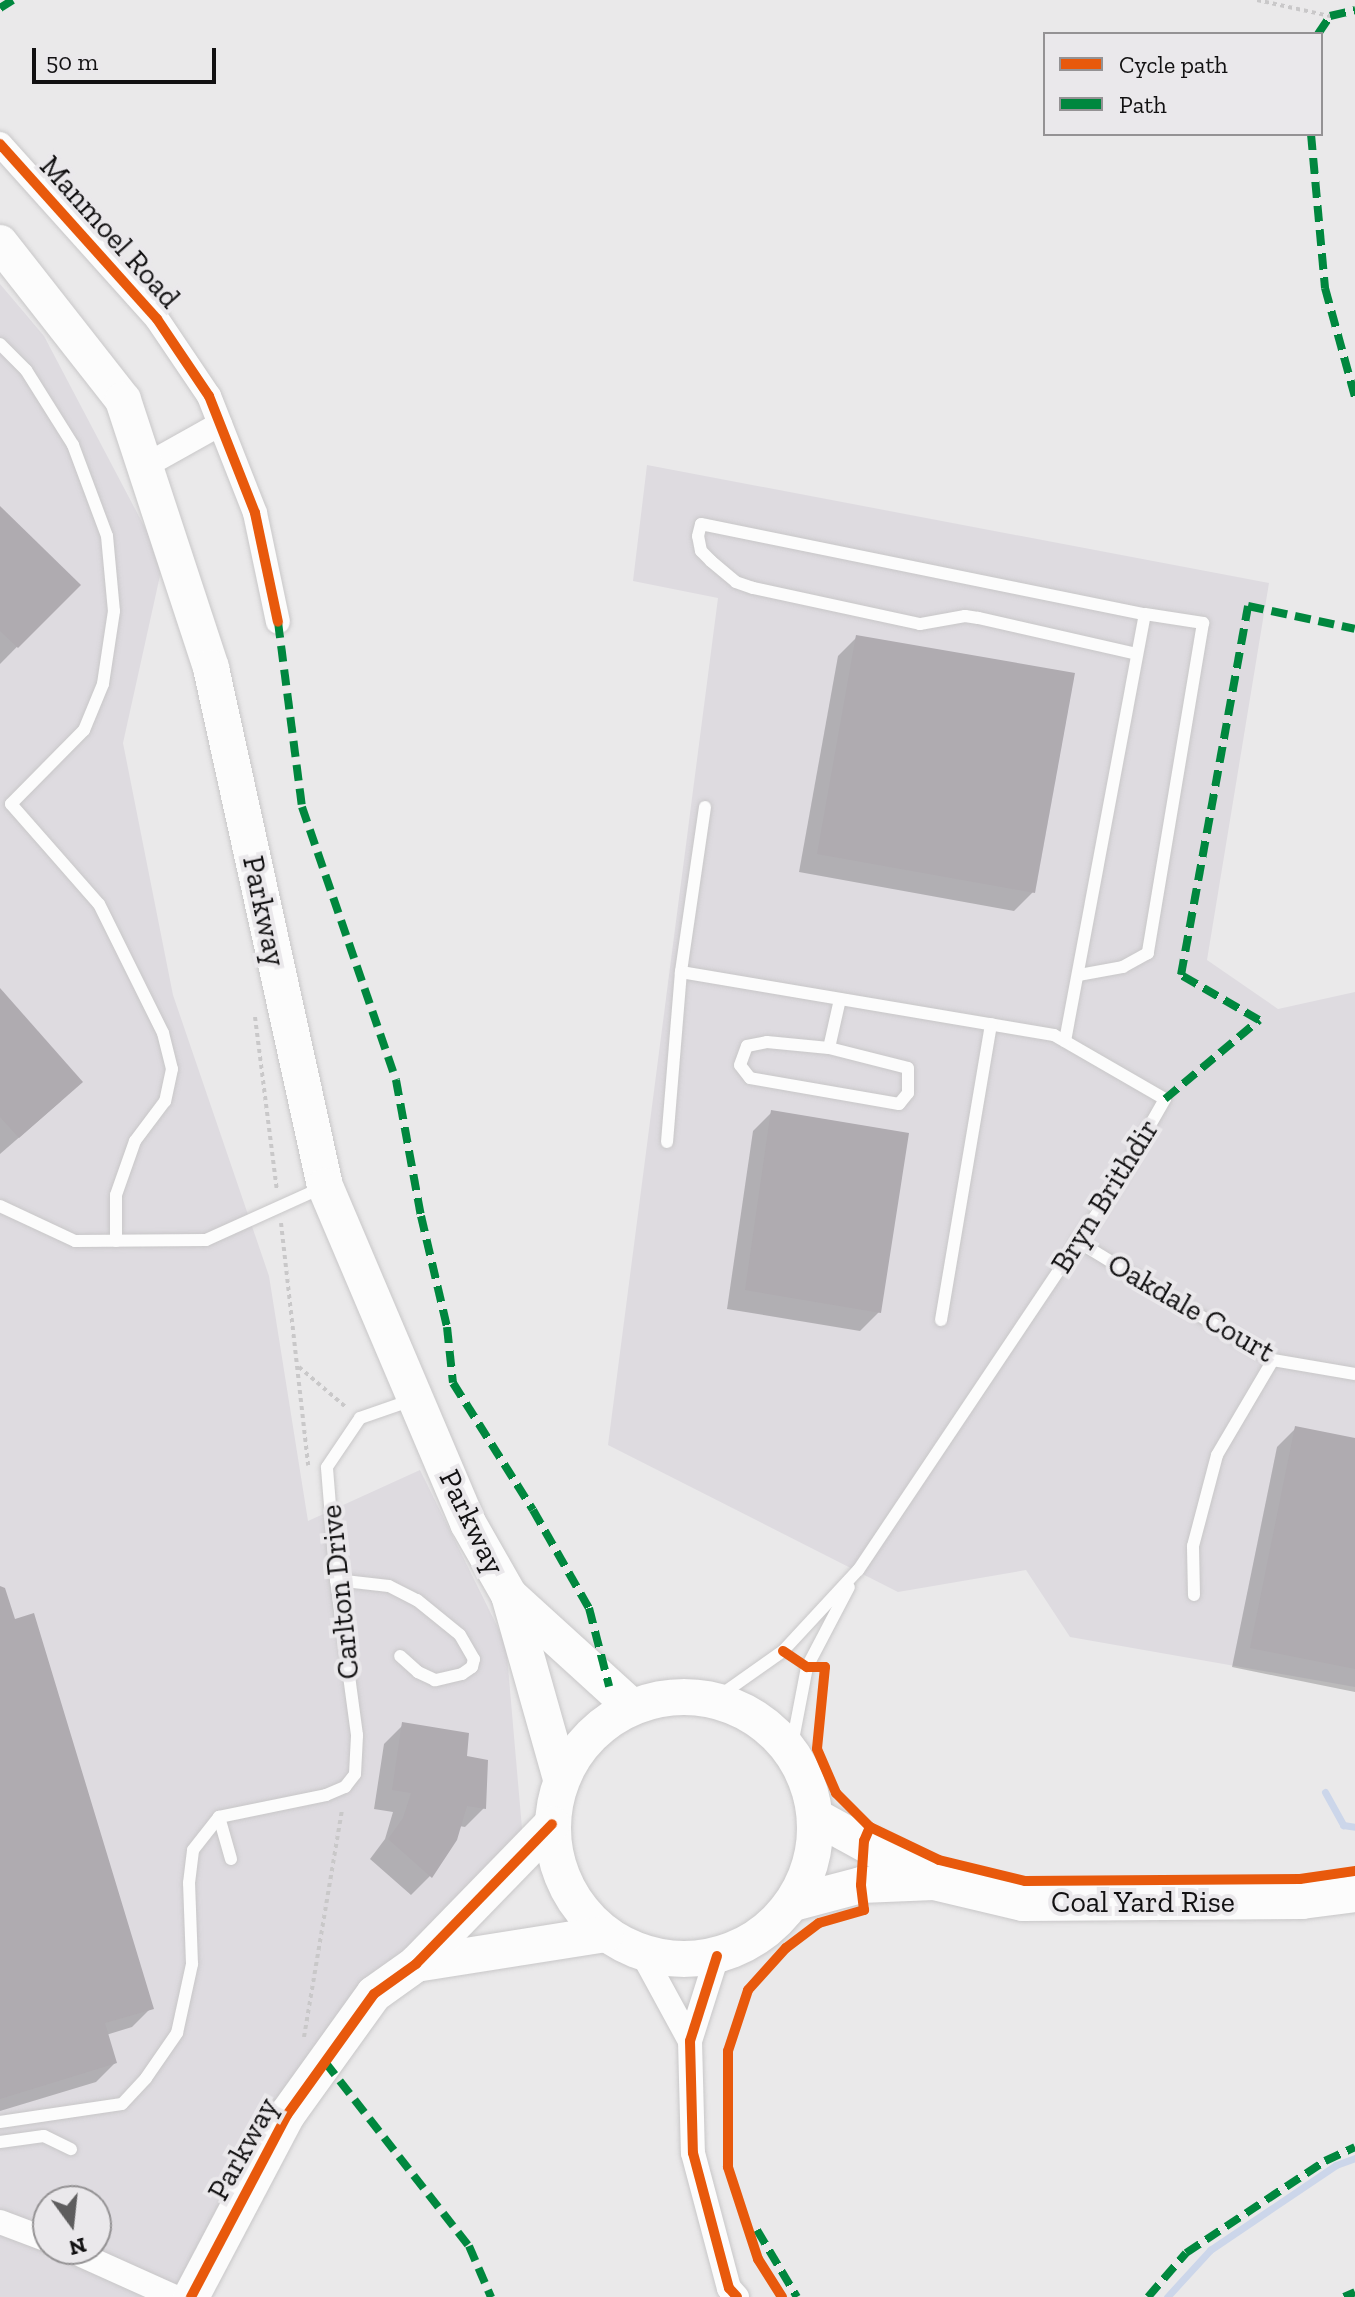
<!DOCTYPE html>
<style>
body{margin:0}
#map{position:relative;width:1355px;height:2297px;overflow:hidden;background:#eae9ea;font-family:"Zilla Slab",serif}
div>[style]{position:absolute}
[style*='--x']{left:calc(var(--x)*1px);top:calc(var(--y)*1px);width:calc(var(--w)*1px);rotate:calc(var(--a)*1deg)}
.built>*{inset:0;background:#dedbe0}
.shadow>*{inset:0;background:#0003}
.stream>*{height:7px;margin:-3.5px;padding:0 3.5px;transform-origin:3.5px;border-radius:3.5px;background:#ccd6ea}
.building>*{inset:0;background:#afabb0}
.path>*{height:4px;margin-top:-2px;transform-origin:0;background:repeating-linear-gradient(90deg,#c9c8c9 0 4px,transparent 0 8px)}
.roads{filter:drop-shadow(0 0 2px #c8c7c8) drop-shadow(0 0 2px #c8c7c8)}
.lane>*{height:12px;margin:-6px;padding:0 6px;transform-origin:6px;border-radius:6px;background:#fcfcfc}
.street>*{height:24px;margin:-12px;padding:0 12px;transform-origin:12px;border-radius:12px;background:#fcfcfc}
.secondary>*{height:36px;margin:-18px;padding:0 18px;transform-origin:18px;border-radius:18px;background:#fcfcfc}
.secondary>.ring{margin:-18px;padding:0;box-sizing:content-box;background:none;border:36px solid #fcfcfc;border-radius:50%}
.quiet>*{height:8px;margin-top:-4px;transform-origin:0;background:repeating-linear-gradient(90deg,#00873e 0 16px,transparent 0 24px)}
.cycleway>*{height:10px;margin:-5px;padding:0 5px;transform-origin:5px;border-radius:5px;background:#e8590c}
span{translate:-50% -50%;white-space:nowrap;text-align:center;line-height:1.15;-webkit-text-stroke:8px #eae8eb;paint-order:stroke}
.street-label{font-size:30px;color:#121112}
.legend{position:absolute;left:1043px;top:32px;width:280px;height:104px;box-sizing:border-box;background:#eae8eb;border:2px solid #949294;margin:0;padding:10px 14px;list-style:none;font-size:24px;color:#121112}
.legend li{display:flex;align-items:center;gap:16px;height:40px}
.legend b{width:40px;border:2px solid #949294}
.north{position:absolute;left:32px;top:2185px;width:80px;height:80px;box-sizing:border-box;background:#eae8eb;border:2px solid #949294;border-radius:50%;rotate:165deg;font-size:22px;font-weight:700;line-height:32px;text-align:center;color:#121112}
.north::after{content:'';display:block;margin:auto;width:28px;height:36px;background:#5e5d5e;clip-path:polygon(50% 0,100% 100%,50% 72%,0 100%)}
.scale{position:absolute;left:32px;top:48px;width:184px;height:36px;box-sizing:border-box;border:4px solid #121112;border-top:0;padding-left:10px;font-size:24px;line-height:28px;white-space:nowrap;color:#121112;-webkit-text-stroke:6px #eae8eb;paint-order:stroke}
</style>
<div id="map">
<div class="built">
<div style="clip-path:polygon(evenodd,0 284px,44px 336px,163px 562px,123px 743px,173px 995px,269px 1276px,308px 1521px,420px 1470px,506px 1644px,523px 1840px,330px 2066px,211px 2297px,0 2297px,0 284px,48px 2201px,96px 2201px,96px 2249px,48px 2249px,48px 2201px)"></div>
<div style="clip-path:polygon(647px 465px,1269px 583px,1207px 960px,1278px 1009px,1355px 992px,1355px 1687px,1070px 1637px,1026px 1570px,898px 1592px,608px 1445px,718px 598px,633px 581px)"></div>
</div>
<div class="shadow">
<div style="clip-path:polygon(0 509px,78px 585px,0 664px)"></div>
<div style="clip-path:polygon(857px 637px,1033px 892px,1014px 911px,799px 872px,838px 656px)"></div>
<div style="clip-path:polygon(0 991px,61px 1101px,0 1154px)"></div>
<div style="clip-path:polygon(772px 1112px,879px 1312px,860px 1331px,727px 1309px,753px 1131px)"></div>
<div style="clip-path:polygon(1296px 1428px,1355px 1440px,1355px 1692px,1232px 1667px,1277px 1447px)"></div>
<div style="clip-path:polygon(0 1588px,151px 2008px,132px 2027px,106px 2035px,115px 2063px,96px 2082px,0 2111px)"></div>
<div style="clip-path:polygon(403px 1725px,465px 1758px,484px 1808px,465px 1827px,459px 1826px,455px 1839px,430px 1876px,411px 1895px,370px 1859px,385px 1839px,393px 1812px,374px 1809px,384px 1744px)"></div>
</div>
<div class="stream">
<div style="--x:1325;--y:1792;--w:38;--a:61"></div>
<div style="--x:1343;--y:1825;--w:12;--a:9"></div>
<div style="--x:1167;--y:2297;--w:64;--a:-47.5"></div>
<div style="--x:1210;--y:2250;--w:152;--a:-34"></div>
<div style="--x:1336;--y:2165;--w:20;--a:-20"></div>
</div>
<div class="building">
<div style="clip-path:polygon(0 506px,81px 585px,18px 648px,0 631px)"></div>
<div style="clip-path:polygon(856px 635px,1075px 673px,1035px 893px,817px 854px)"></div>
<div style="clip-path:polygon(0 988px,83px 1082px,19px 1138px,0 1117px)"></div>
<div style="clip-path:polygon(771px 1110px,909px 1133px,881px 1313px,745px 1290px)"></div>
<div style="clip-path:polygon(1295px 1426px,1355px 1438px,1355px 1669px,1250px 1648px)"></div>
<div style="clip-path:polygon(0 1586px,5px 1588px,15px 1619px,34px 1613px,154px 2009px,105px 2023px,117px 2063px,0 2099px)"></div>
<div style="clip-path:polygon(402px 1722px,469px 1733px,467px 1756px,488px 1760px,486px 1809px,467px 1806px,457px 1840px,432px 1878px,388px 1839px,403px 1818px,411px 1793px,392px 1790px)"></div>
</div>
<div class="path">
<div style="--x:1257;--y:0;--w:75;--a:12.4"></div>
<div style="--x:255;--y:1017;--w:175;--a:82.8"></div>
<div style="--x:281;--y:1223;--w:244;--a:83.6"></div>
<div style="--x:299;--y:1367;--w:63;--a:40.5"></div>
<div style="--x:304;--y:2037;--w:231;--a:-80.5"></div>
</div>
<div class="roads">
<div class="lane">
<div style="--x:0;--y:344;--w:37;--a:45"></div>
<div style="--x:26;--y:370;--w:89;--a:57.9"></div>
<div style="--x:73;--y:445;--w:97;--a:69.5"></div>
<div style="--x:107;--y:536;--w:75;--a:84.7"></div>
<div style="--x:114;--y:611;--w:74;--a:98.6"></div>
<div style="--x:103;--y:684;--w:50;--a:112.4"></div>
<div style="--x:84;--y:730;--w:104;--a:134.6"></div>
<div style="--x:11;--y:804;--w:133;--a:48.7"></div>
<div style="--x:99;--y:904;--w:144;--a:63.6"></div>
<div style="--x:163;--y:1033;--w:37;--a:76"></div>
<div style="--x:172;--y:1069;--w:33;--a:102"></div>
<div style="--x:165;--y:1101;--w:50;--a:126.9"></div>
<div style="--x:135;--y:1141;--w:57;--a:109.4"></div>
<div style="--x:116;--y:1195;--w:46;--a:90"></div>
<div style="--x:1137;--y:654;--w:163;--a:-167.2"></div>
<div style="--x:978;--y:618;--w:13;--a:-171"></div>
<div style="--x:965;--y:616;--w:46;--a:169.9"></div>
<div style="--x:920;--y:624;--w:171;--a:-167.8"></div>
<div style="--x:753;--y:588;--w:18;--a:-161"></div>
<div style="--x:736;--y:582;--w:33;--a:-140"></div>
<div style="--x:711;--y:561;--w:14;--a:-135"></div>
<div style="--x:701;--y:551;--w:15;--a:-101"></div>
<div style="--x:698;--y:536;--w:12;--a:-76"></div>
<div style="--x:701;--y:524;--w:453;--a:11.5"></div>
<div style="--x:705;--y:807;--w:167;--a:98.3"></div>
<div style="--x:681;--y:972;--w:378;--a:9.6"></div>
<div style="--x:1054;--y:1035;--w:128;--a:30"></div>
<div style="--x:1165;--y:1099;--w:103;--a:119.8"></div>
<div style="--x:1114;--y:1188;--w:460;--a:123.8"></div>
<div style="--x:858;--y:1570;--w:110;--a:132.8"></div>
<div style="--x:783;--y:1651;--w:83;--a:144.8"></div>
<div style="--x:1065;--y:1041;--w:434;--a:-79.4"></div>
<div style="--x:1145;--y:614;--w:59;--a:8.8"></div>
<div style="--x:1203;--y:623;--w:335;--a:99.5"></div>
<div style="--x:1148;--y:953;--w:29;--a:151"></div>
<div style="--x:1123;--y:967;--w:45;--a:169.7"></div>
<div style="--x:767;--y:1042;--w:62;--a:5.5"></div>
<div style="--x:829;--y:1048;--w:81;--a:14.2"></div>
<div style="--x:908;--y:1068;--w:25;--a:90"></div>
<div style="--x:908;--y:1093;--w:14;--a:129"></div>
<div style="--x:899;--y:1104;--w:151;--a:-170.1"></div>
<div style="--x:750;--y:1078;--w:16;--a:-128"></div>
<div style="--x:740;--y:1065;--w:20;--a:-70"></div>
<div style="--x:747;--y:1046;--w:20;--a:-11"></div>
<div style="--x:829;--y:1048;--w:50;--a:-77.3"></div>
<div style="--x:667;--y:1142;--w:171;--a:-85.3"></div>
<div style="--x:0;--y:1206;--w:83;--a:25"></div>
<div style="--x:75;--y:1241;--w:131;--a:-0.4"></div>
<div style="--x:206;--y:1240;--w:126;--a:-24.3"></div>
<div style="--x:1077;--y:1241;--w:229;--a:31.3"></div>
<div style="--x:1273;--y:1360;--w:83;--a:9.7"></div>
<div style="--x:941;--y:1320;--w:300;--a:-80.4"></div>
<div style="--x:336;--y:1580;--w:53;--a:6.5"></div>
<div style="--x:389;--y:1586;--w:31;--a:27"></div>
<div style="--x:417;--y:1600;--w:55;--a:39.1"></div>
<div style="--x:460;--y:1635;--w:28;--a:60"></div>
<div style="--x:474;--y:1659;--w:8;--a:104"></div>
<div style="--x:472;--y:1667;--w:12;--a:145"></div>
<div style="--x:462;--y:1674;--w:28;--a:167"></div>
<div style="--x:435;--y:1680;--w:19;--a:-155"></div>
<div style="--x:418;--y:1672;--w:24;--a:-138"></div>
<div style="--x:1194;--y:1595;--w:49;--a:-91.2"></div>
<div style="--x:1193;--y:1546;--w:94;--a:-75.2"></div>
<div style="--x:1217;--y:1455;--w:110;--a:-59.5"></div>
<div style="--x:791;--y:1750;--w:85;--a:-79.1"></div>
<div style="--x:807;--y:1667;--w:90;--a:-62.3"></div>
<div style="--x:231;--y:1859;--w:44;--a:-105.9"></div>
<div style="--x:219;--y:1817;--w:109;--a:-11.6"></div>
<div style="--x:326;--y:1795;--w:21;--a:-23"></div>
<div style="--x:345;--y:1787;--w:16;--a:-52"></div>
<div style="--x:355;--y:1774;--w:39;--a:-87"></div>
<div style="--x:357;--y:1735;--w:156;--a:-97.7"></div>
<div style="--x:336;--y:1580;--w:113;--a:-94.6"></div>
<div style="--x:327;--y:1467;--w:59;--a:-56"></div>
<div style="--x:360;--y:1418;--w:55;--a:-19.1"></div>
<div style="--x:0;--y:2122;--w:123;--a:-8.4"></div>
<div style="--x:122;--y:2104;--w:35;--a:-47"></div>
<div style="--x:146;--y:2078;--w:55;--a:-55.4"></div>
<div style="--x:177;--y:2033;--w:71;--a:-77.7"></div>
<div style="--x:192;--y:1964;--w:81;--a:-92.1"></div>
<div style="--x:189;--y:1883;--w:33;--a:-83"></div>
<div style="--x:193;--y:1850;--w:42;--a:-51.8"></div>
<div style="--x:0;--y:2142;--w:44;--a:-7.8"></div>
<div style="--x:44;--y:2136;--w:30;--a:26"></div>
</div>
<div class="street">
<div style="--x:0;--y:144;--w:235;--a:48.1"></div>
<div style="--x:157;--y:319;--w:93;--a:56"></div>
<div style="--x:209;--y:396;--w:126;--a:68.5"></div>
<div style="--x:255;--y:513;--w:111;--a:78.1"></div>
<div style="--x:145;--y:466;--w:86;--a:-29.2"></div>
<div style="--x:642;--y:1953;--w:100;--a:61.4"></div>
<div style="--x:717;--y:1956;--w:89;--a:107.6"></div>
<div style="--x:690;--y:2041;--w:112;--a:88.5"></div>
<div style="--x:693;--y:2153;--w:140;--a:75.1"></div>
<div style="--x:729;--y:2288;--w:12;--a:48"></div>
<div style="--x:0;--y:2222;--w:51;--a:20.6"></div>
<div style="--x:68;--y:2249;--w:117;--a:24.2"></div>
</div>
<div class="secondary">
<div style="--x:0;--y:243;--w:199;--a:51.9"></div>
<div style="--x:123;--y:400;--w:282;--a:71.8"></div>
<div style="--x:211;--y:668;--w:530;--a:77.59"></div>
<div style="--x:325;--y:1186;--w:366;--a:67"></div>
<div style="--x:468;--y:1523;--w:83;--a:60.3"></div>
<div style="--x:509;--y:1595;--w:191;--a:74.2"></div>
<div style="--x:509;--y:1595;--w:166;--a:42.3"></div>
<div class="ring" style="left:553px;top:1697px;width:226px;height:226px"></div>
<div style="--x:816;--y:1817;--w:135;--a:28.8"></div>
<div style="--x:793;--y:1903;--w:70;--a:-14.8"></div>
<div style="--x:861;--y:1885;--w:73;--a:-2.4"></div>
<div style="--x:934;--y:1882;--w:91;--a:13.3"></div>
<div style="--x:1023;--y:1903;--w:279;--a:-0.4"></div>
<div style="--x:1302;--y:1901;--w:53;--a:-7.5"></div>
<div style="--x:416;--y:1964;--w:192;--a:-9"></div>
<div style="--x:191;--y:2297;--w:206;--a:-62.2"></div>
<div style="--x:287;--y:2115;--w:149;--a:-54.3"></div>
<div style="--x:374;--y:1994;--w:52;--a:-35.5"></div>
<div style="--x:416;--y:1964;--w:195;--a:-45.8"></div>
</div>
</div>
<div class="quiet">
<div style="--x:0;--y:8;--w:15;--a:-32"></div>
<div style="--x:1318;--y:34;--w:22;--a:-56"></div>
<div style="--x:1330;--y:16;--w:26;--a:-13"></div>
<div style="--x:1311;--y:134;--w:155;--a:84.8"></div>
<div style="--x:1325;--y:288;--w:113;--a:74.6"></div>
<div style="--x:278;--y:622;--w:187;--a:82.6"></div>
<div style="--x:302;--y:807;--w:289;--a:71"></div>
<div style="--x:396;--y:1080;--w:138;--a:79.6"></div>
<div style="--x:421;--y:1216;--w:114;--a:76.8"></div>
<div style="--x:447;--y:1327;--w:56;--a:83.9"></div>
<div style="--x:453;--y:1383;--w:150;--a:57.8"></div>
<div style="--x:533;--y:1510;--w:113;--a:60.3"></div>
<div style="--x:589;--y:1608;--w:81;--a:75.6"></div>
<div style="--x:1165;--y:1099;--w:123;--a:-40"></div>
<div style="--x:1259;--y:1020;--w:90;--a:-150"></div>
<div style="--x:1181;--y:975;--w:375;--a:-79.7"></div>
<div style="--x:1248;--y:606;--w:109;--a:12.1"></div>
<div style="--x:325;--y:2062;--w:234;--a:52"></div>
<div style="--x:469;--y:2246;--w:56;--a:66.7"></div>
<div style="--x:757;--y:2230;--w:78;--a:59.2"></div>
<div style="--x:1148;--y:2297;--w:58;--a:-49.2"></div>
<div style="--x:1186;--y:2253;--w:167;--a:-33.5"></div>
<div style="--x:1325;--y:2161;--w:33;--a:-25"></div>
<div style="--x:1344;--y:2297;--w:12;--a:-24"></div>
</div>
<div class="cycleway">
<div style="--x:0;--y:144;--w:235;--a:48.1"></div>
<div style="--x:157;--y:319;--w:93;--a:56"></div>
<div style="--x:209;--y:396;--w:126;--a:68.5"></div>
<div style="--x:255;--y:513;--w:111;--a:78.1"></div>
<div style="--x:783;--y:1651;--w:29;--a:34"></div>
<div style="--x:807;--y:1667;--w:18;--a:0"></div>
<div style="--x:825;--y:1667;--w:82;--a:95.6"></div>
<div style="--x:817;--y:1749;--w:48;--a:66.6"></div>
<div style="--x:836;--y:1793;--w:48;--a:45"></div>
<div style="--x:870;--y:1827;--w:76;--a:25.6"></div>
<div style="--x:939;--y:1860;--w:89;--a:13.7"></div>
<div style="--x:1025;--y:1881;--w:275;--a:-0.4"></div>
<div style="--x:1300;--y:1879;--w:56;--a:-8.3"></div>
<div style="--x:717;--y:1956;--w:89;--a:107.6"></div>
<div style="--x:690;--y:2041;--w:112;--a:88.5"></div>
<div style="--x:693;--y:2153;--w:140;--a:75.1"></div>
<div style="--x:729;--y:2288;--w:12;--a:48"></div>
<div style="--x:191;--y:2297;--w:206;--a:-62.2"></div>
<div style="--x:287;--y:2115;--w:149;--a:-54.3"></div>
<div style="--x:374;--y:1994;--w:52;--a:-35.5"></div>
<div style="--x:416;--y:1964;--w:195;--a:-45.8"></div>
<div style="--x:782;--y:2297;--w:45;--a:-122.3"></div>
<div style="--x:758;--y:2259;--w:97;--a:-108.1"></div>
<div style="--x:728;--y:2167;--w:116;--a:-90"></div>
<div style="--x:728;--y:2051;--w:64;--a:-71.8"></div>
<div style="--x:748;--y:1990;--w:57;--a:-47.9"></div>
<div style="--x:786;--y:1948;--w:41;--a:-37.1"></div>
<div style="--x:819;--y:1923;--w:47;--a:-16.1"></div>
<div style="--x:864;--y:1910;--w:25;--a:-97"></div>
<div style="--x:861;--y:1885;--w:44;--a:-86.1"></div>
<div style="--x:864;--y:1841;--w:15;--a:-67"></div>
</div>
<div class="street-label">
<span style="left:110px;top:232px;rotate:48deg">Manmoel Road</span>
<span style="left:264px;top:911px;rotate:78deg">Parkway</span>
<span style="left:1105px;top:1196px;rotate:-58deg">Bryn Brithdir</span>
<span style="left:1191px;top:1308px;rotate:30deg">Oakdale Court</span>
<span style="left:472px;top:1522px;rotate:64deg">Parkway</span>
<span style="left:340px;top:1592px;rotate:-96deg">Carlton Drive</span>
<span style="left:1143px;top:1902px">Coal Yard Rise</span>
<span style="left:243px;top:2149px;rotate:-61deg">Parkway</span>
</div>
<ul class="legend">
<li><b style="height:10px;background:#e8590c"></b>Cycle path</li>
<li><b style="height:10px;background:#00873e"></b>Path</li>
</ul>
<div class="north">N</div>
<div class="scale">50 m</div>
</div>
